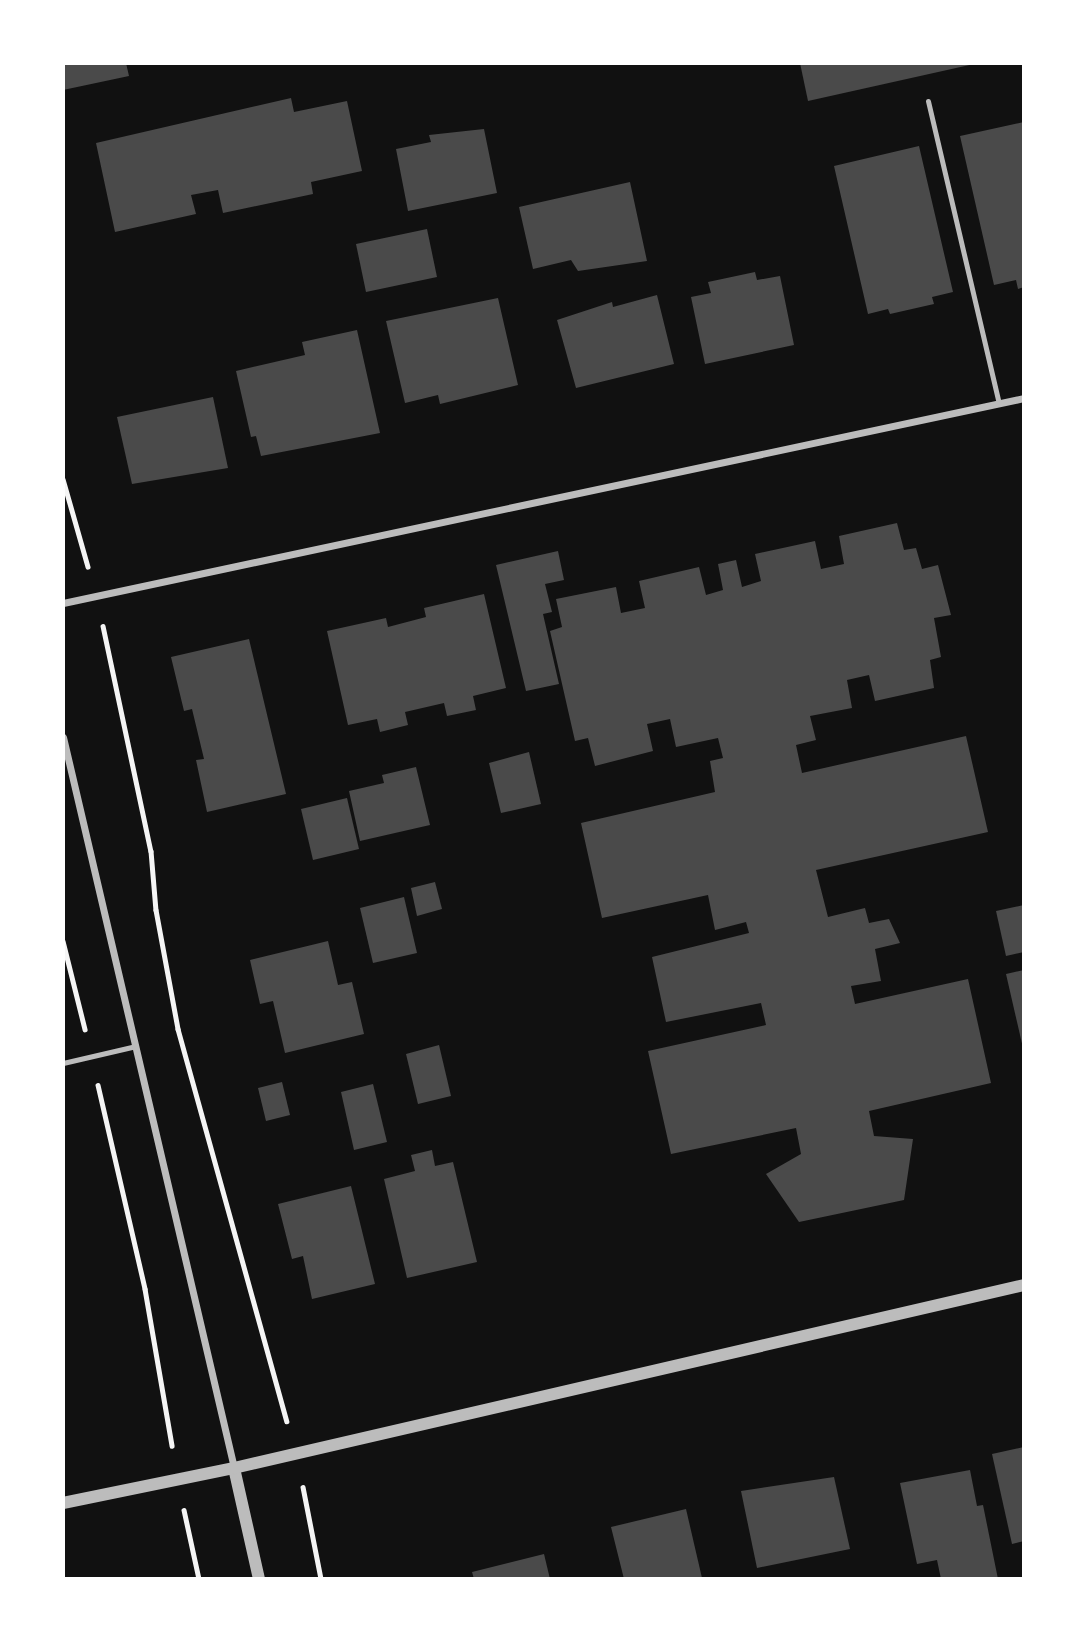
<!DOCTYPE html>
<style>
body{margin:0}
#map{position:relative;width:1087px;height:1642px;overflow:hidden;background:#111;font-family:"Noto Sans",sans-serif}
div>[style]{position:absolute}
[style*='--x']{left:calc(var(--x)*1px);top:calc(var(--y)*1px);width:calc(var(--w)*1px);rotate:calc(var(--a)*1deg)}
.building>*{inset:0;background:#4a4a4a}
.path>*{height:4.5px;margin:-2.25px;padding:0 2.25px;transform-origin:2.25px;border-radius:2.25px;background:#f5f5f5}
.service>*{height:5px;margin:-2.5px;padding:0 2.5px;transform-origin:2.5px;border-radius:2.5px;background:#bcbcbc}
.minor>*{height:7px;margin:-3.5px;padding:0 3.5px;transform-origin:3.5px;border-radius:3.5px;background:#bcbcbc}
.tertiary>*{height:12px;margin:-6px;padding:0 6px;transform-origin:6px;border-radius:6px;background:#bcbcbc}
span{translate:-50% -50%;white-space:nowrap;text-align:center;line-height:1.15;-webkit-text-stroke:6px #fff;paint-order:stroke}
.frame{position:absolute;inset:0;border:65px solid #fff;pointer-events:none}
</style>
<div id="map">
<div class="building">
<div style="clip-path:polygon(63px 63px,126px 63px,129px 76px,63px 90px)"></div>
<div style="clip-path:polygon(800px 63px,974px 63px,974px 64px,808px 101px)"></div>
<div style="clip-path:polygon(291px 98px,294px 112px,347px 101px,362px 171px,311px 182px,313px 194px,223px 213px,218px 190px,191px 195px,196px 214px,115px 232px,96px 143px)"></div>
<div style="clip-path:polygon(1024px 122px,1024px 287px,1018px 289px,1016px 280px,994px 285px,960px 136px)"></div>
<div style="clip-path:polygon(484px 129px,497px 193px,408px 211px,396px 149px,431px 142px,429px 135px)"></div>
<div style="clip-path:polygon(919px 146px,953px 292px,932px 297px,934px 304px,890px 314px,888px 309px,868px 314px,834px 166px)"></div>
<div style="clip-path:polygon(630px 182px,647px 261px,578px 271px,571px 260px,533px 269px,519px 207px)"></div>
<div style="clip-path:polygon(427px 229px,437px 277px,366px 292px,356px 244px)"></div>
<div style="clip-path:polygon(755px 272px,757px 280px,780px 276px,794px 345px,705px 364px,691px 297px,711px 293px,708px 282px)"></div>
<div style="clip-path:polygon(657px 295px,674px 364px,576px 388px,557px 320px,612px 302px,613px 307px)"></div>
<div style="clip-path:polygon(498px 298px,518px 385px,440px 404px,438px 395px,405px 403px,386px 321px)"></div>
<div style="clip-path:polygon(357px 330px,380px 433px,261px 456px,256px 436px,251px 437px,236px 371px,305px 355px,302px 342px)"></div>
<div style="clip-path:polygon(213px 397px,228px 468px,132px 484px,117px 417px)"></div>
<div style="clip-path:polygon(897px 523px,904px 550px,916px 548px,922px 569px,938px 565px,951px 615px,934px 618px,941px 657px,930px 660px,934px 688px,875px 701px,869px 675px,847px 680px,852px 708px,810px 716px,816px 740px,796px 745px,802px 773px,966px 736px,988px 832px,816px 870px,828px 917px,865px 908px,869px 923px,889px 919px,900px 943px,875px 949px,881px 981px,851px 986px,855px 1004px,968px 979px,991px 1083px,869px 1111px,874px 1136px,913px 1139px,904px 1200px,799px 1222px,766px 1174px,801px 1154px,796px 1128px,671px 1154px,648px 1051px,766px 1025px,761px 1003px,666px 1022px,652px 957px,749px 933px,746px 922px,715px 930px,708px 895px,602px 918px,581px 823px,715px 792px,710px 761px,723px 758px,718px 738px,676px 747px,670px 719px,647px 724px,653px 751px,595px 766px,588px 738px,575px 741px,550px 631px,562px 627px,556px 599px,616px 587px,621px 613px,645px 608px,639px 581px,699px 567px,706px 595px,723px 590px,718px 564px,736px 560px,742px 587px,761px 581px,755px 554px,815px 541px,821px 569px,844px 564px,839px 536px)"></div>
<div style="clip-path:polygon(558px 551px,564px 580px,545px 584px,552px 612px,543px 614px,559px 684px,526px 691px,496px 565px)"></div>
<div style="clip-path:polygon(484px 594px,506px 688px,473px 696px,476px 710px,447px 716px,444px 703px,405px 712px,408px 725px,380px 732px,377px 719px,348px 725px,327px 631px,386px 618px,388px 627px,426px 617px,424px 608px)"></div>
<div style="clip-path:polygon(249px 639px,286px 794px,207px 812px,196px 760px,204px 759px,192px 709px,184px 711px,171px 657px)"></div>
<div style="clip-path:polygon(529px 752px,541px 804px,501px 813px,489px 763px)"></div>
<div style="clip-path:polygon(416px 767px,430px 825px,360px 841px,349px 791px,384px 783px,382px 775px)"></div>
<div style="clip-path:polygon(347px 798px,359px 849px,313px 860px,301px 809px)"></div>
<div style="clip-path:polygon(435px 882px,442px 909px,417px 916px,411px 888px)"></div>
<div style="clip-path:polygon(404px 897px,417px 953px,373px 963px,360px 908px)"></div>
<div style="clip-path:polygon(1024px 905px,1024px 952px,1006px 956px,996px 911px)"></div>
<div style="clip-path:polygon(328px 941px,338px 985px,352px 982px,364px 1034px,285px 1053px,273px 1001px,260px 1004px,250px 960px)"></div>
<div style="clip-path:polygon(1024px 970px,1024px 1048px,1023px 1048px,1006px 974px)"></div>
<div style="clip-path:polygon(439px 1045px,451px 1096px,418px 1104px,406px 1054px)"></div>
<div style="clip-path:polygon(282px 1082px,290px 1115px,266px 1121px,258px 1088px)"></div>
<div style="clip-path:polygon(373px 1084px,387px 1142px,354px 1150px,341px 1092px)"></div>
<div style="clip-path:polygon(432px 1150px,435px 1166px,453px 1162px,477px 1262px,407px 1278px,384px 1179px,415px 1171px,411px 1155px)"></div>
<div style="clip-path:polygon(351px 1186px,375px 1284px,312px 1299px,303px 1256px,292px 1259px,278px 1204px)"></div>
<div style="clip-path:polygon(1024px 1447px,1024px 1541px,1012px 1544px,992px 1454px)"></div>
<div style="clip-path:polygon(970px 1470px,977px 1506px,983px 1505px,998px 1579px,941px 1579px,937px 1560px,917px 1564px,900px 1483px)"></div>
<div style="clip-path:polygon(834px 1477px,850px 1549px,757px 1568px,741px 1491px)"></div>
<div style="clip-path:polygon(686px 1509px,702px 1578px,624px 1579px,611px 1527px)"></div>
<div style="clip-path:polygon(544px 1554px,550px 1579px,474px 1579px,472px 1572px)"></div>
</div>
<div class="path">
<div style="--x:63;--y:479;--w:91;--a:74.1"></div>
<div style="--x:103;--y:626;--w:230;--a:78"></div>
<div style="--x:151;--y:851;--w:59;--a:85.2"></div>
<div style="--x:156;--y:910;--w:121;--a:79.5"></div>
<div style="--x:178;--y:1029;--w:407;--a:74.5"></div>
<div style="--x:63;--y:941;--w:91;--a:76"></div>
<div style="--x:98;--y:1085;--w:209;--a:77"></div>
<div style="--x:145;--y:1289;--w:159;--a:80.2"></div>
<div style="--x:303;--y:1487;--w:94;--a:78.9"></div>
<div style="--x:184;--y:1510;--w:71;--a:77.7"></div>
</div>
<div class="service">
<div style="--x:928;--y:101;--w:310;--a:76.8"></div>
<div style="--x:63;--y:1063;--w:75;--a:-13.1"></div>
</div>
<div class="minor">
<div style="--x:63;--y:603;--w:983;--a:-12.04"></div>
<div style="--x:63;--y:737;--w:751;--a:76.83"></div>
</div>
<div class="tertiary">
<div style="--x:234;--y:1468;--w:114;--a:77.3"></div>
<div style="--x:63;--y:1503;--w:175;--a:-11.6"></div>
<div style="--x:234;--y:1468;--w:811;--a:-13.04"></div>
</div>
<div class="frame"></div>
</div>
